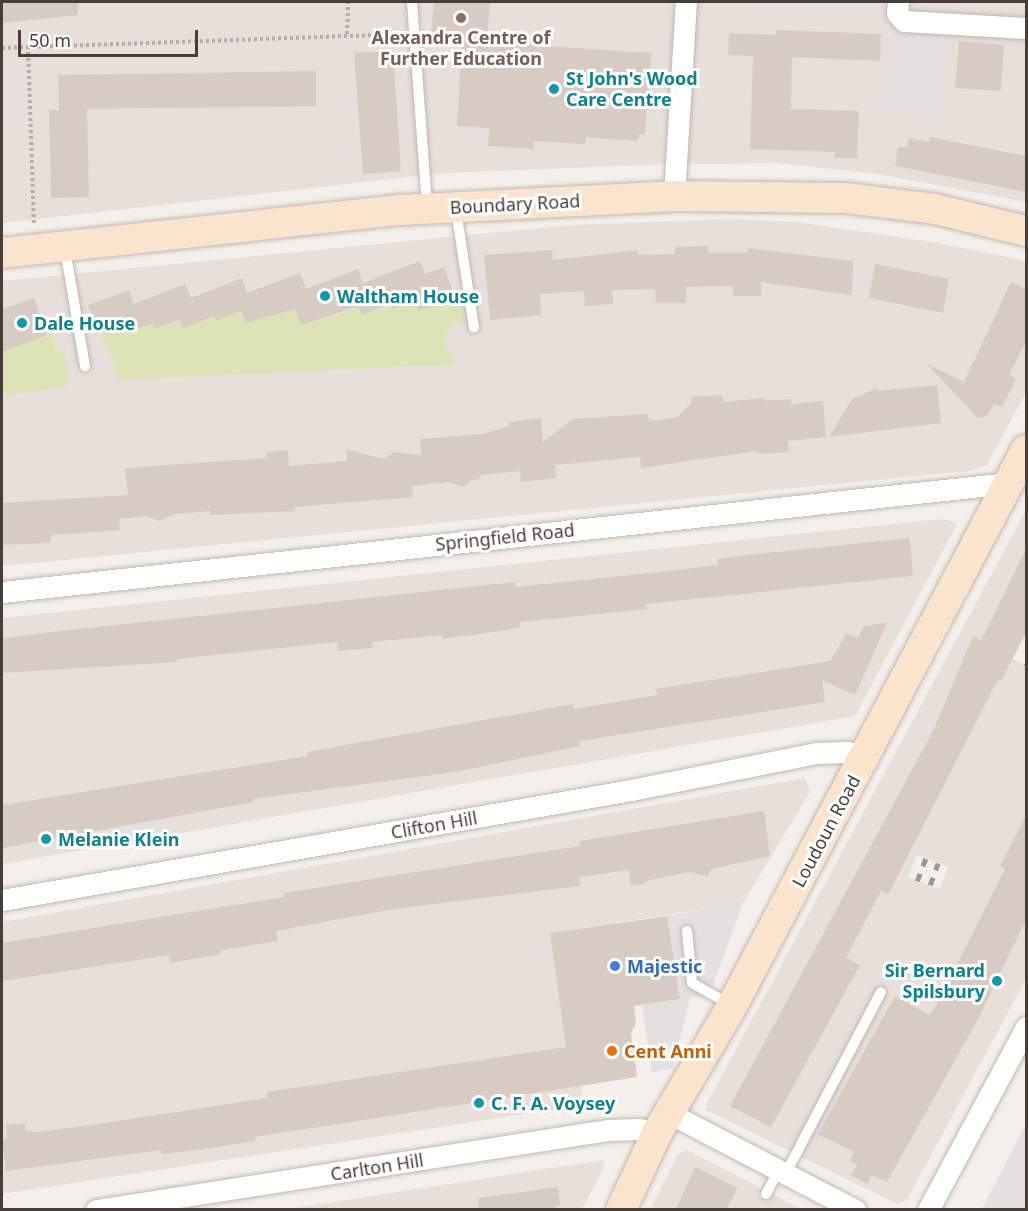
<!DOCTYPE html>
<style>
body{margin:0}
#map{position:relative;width:1028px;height:1211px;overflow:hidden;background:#f4efeb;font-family:"Noto Sans",sans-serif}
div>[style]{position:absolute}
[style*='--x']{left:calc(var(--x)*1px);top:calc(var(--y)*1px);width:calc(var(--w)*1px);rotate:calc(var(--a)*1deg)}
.residential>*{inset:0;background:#e7dfd9}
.green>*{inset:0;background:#dce4b7}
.parking>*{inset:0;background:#e3e0df}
.building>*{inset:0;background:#d8cbc4}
.path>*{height:4px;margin-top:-2px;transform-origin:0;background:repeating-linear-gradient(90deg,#bfaca0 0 3px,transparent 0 6px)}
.roads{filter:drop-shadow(0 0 2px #c2b7b1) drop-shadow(0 0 2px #c2b7b1)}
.lane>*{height:10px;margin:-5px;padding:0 5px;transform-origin:5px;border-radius:5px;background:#fff}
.street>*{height:21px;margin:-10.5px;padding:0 10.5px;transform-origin:10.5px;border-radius:10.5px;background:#fff}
.secondary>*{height:30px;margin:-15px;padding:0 15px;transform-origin:15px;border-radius:15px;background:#fae4ce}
.rail>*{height:4.5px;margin-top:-2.25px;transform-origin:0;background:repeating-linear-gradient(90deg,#989898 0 8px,transparent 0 16px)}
.dots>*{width:16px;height:16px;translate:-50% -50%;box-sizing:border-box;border:3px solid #fff;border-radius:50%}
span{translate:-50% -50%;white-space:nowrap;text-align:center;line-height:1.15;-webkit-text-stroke:6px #fff;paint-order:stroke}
.education-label{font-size:18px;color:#785e54;font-weight:700}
.culture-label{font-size:18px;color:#0d838f;font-weight:700}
.left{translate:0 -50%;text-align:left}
.right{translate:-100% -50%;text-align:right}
.street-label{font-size:18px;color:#473e39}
.shop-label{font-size:18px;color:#366cbe;font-weight:700}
.food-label{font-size:18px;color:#c56008;font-weight:700}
.frame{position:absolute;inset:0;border:3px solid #473e39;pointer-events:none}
.scale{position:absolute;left:18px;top:30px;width:180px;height:27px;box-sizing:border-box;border:3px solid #473e39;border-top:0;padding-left:8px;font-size:18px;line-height:21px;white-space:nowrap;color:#473e39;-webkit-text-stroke:4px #fff;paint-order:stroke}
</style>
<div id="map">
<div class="residential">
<div style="clip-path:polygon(2px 2px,1026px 2px,1026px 202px,877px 174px,776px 163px,645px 165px,444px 173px,2px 223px)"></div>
<div style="clip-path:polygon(732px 219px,797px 222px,939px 243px,1026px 261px,1026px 392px,987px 465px,969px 471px,2px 566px,2px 281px,572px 225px)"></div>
<div style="clip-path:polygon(evenodd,1026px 510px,1026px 634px,1013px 659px,1026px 666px,1026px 979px,907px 1200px,897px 1204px,706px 1110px,706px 1105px,1026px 510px,917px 855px,948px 867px,940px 889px,908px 877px,917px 855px)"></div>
<div style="clip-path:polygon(941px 519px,955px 522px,956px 526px,855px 716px,2px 864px,2px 618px)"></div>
<div style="clip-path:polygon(805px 778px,810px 792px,743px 903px,550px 933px,562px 1016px,574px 1014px,583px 1105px,2px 1194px,2px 922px)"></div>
<div style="clip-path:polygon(687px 1150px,718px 1166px,801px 1209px,650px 1210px,678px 1154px)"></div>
<div style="clip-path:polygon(603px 1160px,604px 1168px,582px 1209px,282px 1210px)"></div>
</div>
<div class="green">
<div style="clip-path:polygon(455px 297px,467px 321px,457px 322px,447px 332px,445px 344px,456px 364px,115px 380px,115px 367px,99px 331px,127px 320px,131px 331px,153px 323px,155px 328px,179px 319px,183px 328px,214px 316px,217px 321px,241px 311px,246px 323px,295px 309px,333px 312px,335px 315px,358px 306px,362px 315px,414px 300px,419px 311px)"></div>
<div style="clip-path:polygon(53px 333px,56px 352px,65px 351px,69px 386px,2px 396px,2px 352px)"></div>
</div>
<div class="parking">
<div style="clip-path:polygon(702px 2px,898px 2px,897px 13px)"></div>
<div style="clip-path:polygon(904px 21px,948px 24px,940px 117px,882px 107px)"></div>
<div style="clip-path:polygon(743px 903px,709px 996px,690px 998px,673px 1068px,652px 1072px,642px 1005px,680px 999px,667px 916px)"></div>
<div style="clip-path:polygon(1026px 1124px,1026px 1209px,982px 1209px)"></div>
</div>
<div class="building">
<div style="clip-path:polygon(2px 2px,78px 2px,78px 15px,2px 23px)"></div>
<div style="clip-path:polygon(434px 2px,490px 2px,487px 42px,651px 53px,645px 134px,639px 134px,638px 141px,586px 137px,585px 144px,534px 141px,534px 149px,488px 146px,489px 128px,457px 126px,462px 37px,431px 34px)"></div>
<div style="clip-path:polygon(776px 30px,881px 34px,880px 61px,792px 57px,791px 109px,859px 111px,857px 158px,834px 158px,835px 152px,750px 149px,753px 56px,728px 55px,729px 33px,776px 35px)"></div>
<div style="clip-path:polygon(959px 41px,1004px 45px,1001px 91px,955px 88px)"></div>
<div style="clip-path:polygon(393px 51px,401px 171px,363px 174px,354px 53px)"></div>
<div style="clip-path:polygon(316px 71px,316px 106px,87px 109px,89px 197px,51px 198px,49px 110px,59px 110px,58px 75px)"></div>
<div style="clip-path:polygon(930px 137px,1026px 156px,1026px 192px,895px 166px,898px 147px,907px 147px,909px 138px,929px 142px)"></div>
<div style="clip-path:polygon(708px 246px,708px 253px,748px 253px,748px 248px,853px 261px,852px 295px,761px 282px,761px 296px,733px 296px,733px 286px,686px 287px,686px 303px,656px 303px,655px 289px,612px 290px,613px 304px,585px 306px,584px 291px,540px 294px,541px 315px,490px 320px,484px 255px,552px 250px,553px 260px,638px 250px,638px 255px,675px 254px,675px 247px)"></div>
<div style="clip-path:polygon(420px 261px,425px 274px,444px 267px,455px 297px,418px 311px,414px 300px,392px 309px,390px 304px,362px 315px,358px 306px,301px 325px,295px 309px,246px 323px,241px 311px,216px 321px,214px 316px,183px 328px,179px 319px,155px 329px,153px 323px,131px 331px,127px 320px,99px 331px,88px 305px,129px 290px,134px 304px,185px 284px,191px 298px,242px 278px,247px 293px,300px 273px,306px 289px,358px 269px,363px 283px)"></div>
<div style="clip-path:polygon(875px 264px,949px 279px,943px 313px,869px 298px)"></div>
<div style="clip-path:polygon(1011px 282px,1026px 289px,1026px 341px,1009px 375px,1016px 379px,1002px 407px,994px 404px,987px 416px,978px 418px,927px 364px,964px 382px)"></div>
<div style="clip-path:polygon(34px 298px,47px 335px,2px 352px,2px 310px)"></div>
<div style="clip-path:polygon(937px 385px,941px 423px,829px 437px,852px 399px,877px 388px,878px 391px)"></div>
<div style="clip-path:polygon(722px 395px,723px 402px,764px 398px,764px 401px,791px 399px,791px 404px,823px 401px,826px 437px,788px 441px,789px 452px,757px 454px,757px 451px,641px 468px,640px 457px,555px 465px,556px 478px,521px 482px,520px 471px,480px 475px,480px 479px,471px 480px,464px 487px,448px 482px,412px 486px,413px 497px,294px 507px,295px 511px,210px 515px,210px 511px,175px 514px,159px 521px,147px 516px,119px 519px,120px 530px,52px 535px,49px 543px,2px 545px,2px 503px,128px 495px,125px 468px,266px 458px,266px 452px,288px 450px,289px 466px,347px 461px,346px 449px,384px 459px,394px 452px,421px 455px,420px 439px,483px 434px,509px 426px,509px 422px,541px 418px,543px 442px,573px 419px,648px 414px,649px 421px,678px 417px,691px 403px,691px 397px)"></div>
<div style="clip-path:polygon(910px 538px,913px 576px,646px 604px,647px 609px,520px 622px,520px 628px,443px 639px,442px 635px,372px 642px,373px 648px,361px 649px,338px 651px,337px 642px,177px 659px,177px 662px,2px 673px,2px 639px,51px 632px,515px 582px,515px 587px,661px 572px,718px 565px,717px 559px,747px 555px)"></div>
<div style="clip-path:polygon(1026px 549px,1026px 632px,1001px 681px,998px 679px,888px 895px,881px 891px,846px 958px,860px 965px,771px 1127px,730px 1106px,933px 731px,973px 636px,981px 641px)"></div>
<div style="clip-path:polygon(887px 623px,855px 695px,822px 680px,825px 702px,579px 741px,580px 746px,455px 772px,253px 799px,254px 802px,2px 848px,2px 805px,308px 756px,307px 752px,573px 704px,574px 709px,657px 695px,656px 689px,830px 661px,847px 633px,858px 638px,864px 626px)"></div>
<div style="clip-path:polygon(764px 811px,770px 856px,712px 869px,707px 876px,689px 872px,649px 880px,641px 885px,631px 885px,629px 870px,579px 877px,580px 886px,393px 909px,276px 931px,278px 941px,221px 950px,221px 954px,170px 963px,169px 955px,2px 981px,2px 943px,284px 897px,284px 893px,580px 846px,579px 841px)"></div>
<div style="clip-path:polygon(1026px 815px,1026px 920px,977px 1021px,887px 1182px,872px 1175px,867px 1184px,851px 1175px,857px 1165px,850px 1161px,854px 1152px,818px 1134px,895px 996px,929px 1015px,936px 1006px,1005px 869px,1000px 866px)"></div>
<div style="clip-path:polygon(667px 916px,680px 999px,634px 1006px,636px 1023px,631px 1033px,637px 1077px,255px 1137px,255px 1141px,204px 1149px,162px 1154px,161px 1150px,6px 1171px,2px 1139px,7px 1139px,6px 1125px,25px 1123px,26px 1131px,39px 1132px,105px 1123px,267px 1098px,267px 1092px,566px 1047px,550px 933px)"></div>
<div style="clip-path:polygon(695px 1167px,737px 1188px,727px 1209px,676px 1209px)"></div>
<div style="clip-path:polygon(558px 1187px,560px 1205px,551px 1209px,479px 1209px,478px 1198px)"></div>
</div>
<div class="path">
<div style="--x:347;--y:34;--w:32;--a:-88"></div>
<div style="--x:28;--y:46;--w:179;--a:88.1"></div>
<div style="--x:2;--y:48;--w:397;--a:-2"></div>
</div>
<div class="roads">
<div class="lane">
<div style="--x:412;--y:2;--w:207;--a:85.8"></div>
<div style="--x:456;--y:210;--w:119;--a:81.3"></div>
<div style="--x:65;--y:249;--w:119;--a:80.3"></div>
<div style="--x:687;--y:931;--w:52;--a:84.5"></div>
<div style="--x:692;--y:983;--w:45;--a:29.4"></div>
<div style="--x:786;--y:1173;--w:204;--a:-62.3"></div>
<div style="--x:766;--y:1194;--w:27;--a:-62"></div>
</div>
<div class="street">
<div style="--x:898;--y:2;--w:11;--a:95"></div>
<div style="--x:897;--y:13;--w:11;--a:49"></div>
<div style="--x:904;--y:21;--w:122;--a:3.3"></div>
<div style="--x:674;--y:196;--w:194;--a:-86.5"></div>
<div style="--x:2;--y:592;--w:1012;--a:-6.18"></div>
<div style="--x:2;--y:900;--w:639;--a:-9.92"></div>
<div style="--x:631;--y:790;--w:189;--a:-11.3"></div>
<div style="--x:816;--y:753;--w:32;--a:-2"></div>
<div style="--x:848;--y:752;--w:18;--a:34"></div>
<div style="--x:669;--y:1113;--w:210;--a:27.5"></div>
<div style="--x:96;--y:1210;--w:518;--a:-8.88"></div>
<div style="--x:608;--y:1130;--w:31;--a:-2"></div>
<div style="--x:639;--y:1129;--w:18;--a:13"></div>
<div style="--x:928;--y:1210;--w:208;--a:-61.8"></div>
</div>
<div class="secondary">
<div style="--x:2;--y:253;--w:401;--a:-6.2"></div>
<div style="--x:401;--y:210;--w:273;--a:-2.9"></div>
<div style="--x:674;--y:196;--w:172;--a:0.7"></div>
<div style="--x:846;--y:198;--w:90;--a:7"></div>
<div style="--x:935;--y:209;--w:94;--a:13.6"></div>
<div style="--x:621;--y:1210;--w:85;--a:-64.9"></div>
<div style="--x:657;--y:1133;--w:147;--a:-59.4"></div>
<div style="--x:732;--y:1006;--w:629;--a:-62.13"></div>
</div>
</div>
<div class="rail">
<div style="--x:1026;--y:665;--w:1;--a:-90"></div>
<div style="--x:917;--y:881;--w:25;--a:-69"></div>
<div style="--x:930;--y:885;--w:23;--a:-70"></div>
</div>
<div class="dots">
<div style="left:461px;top:18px;background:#8d6e63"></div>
<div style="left:554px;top:89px;background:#0f9aa8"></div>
<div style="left:325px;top:296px;background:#0f9aa8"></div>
<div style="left:22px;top:323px;background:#0f9aa8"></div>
<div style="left:46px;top:839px;background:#0f9aa8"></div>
<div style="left:615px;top:966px;background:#3f7fe0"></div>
<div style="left:997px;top:981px;background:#0f9aa8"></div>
<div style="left:612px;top:1051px;background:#e8710a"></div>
<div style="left:479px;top:1103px;background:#0f9aa8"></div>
</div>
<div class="education-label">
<span style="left:461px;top:48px">Alexandra Centre of<br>Further Education</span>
</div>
<div class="culture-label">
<span class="left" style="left:566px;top:89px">St John's Wood<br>Care Centre</span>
<span class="left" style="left:337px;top:296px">Waltham House</span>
<span class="left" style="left:34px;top:323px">Dale House</span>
<span class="left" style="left:58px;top:839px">Melanie Klein</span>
<span class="right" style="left:985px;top:981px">Sir Bernard<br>Spilsbury</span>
<span class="left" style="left:491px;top:1103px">C. F. A. Voysey</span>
</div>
<div class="street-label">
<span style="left:515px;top:204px;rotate:-3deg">Boundary Road</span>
<span style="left:505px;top:537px;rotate:-6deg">Springfield Road</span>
<span style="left:434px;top:825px;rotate:-10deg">Clifton Hill</span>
<span style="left:826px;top:831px;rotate:-62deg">Loudoun Road</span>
<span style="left:377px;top:1167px;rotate:-9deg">Carlton Hill</span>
</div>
<div class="shop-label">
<span class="left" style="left:627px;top:966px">Majestic</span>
</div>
<div class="food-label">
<span class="left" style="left:624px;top:1051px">Cent Anni</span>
</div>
<div class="frame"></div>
<div class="scale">50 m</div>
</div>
